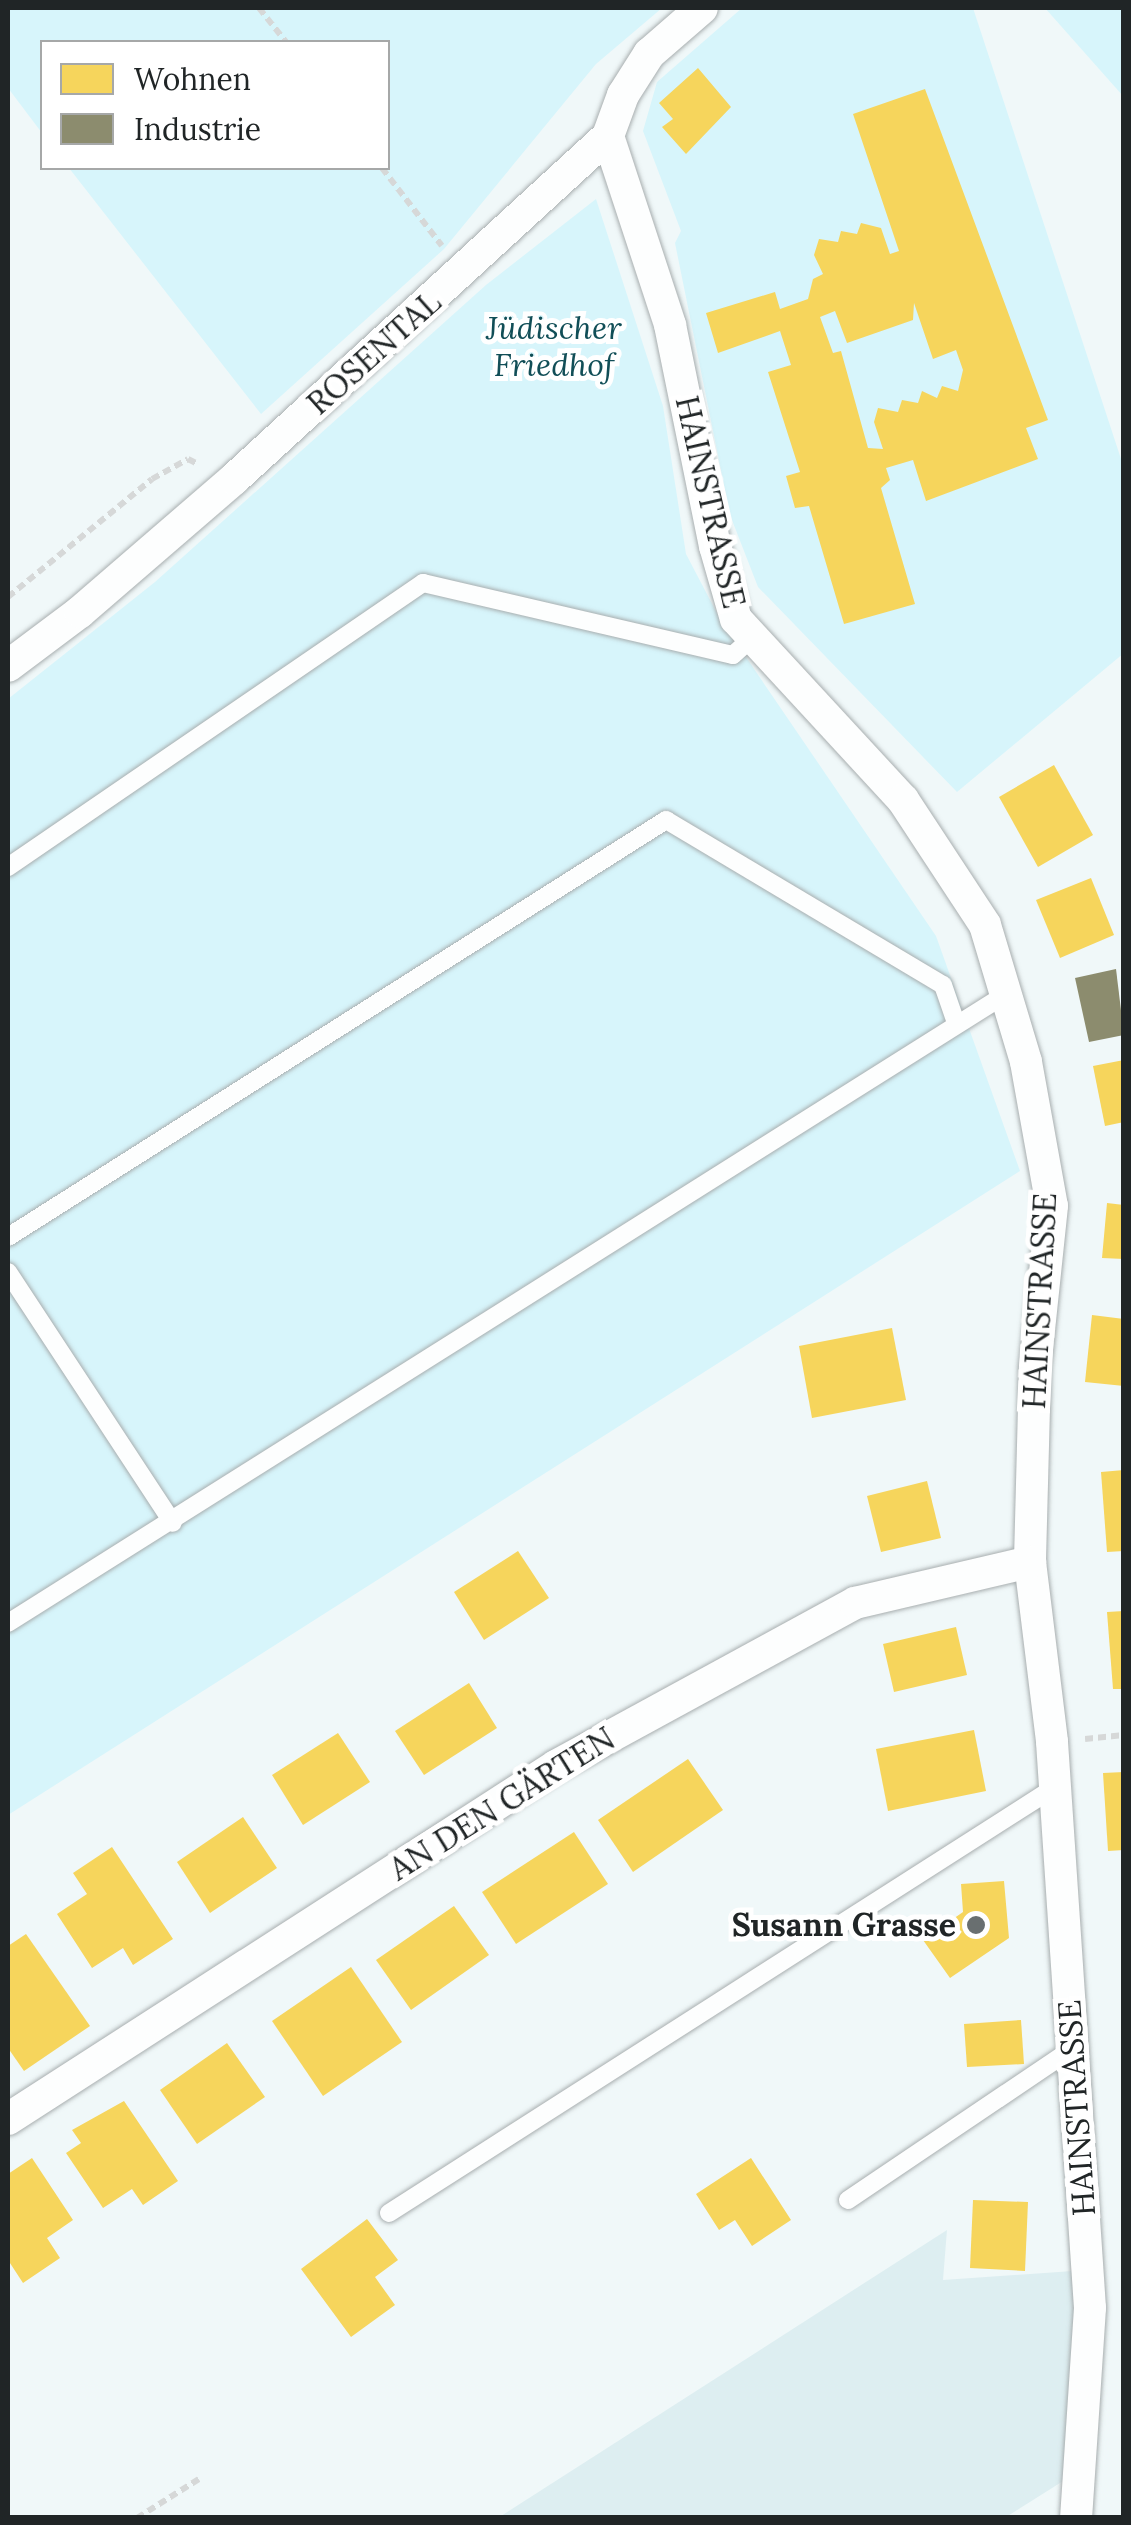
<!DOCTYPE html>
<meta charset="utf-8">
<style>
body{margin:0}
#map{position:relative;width:1131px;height:2525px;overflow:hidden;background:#f0f8f9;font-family:Lora,serif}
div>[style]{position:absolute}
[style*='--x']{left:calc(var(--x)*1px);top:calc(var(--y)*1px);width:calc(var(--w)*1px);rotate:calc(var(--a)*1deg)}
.built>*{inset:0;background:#ddeef1}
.green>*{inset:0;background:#d7f5fb}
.homes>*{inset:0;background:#f6d55c}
.industry>*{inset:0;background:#8c8c6e}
.path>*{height:6px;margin-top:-3px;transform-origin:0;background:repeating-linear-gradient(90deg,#d6d8d8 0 8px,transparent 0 13px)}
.roads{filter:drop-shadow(0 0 2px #a8aeaf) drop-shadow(0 0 2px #a8aeaf)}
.service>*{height:18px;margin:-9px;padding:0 9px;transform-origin:9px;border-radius:9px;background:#fdfefe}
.minor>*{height:32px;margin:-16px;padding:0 16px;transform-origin:16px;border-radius:16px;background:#fdfefe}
.dots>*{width:28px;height:28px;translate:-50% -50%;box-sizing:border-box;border:5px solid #fff;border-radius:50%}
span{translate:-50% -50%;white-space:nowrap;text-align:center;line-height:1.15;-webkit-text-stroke:10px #fff;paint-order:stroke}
.park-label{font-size:32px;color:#114e57;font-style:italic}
.street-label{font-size:32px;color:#202526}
.poi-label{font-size:32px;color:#202526;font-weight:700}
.right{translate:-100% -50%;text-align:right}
.frame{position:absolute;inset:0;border:10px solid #202526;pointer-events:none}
.legend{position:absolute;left:40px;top:40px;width:350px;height:130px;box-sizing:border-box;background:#fff;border:2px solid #a6a8a8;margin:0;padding:12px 18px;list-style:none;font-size:30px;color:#202526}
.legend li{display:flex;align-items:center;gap:20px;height:50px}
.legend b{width:50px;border:2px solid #a6a8a8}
</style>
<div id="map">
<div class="built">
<div style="clip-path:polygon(947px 2230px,943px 2280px,1087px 2270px,1079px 2471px,1006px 2517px,498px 2518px)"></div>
</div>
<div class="green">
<div style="clip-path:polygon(8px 8px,662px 8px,596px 64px,444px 249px,261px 414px,69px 168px,388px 168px,388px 42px,42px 42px,42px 133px,8px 88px)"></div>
<div style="clip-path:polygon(742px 8px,973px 8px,1123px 465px,1124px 653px,957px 792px,758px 587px,730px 515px,675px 243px,681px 231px,643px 131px,657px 82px)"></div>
<div style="clip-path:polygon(1045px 8px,1123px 8px,1123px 96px)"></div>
<div style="clip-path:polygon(596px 199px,663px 406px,686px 554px,720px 619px,936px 936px,1020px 1171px,8px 1815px,8px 699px,155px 582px,486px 285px)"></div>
</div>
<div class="homes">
<div style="clip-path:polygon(698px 68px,731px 107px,686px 154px,662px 127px,673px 119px,659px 103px)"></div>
<div style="clip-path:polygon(evenodd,925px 89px,1048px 420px,1026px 428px,1038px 459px,926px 501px,913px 460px,886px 468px,890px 480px,881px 488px,915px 604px,844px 624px,809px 506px,795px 508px,786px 476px,800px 472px,768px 372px,791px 365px,780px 331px,718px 353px,706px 313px,775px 292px,780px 309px,808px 299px,813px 279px,823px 274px,814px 255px,819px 239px,838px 242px,841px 231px,857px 234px,861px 223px,881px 228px,890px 254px,899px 251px,853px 114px,925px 89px,914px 303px,933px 359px,956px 350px,963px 370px,958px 391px,942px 386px,937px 398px,922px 391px,918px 403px,902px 400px,898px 412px,878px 408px,874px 422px,883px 449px,868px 448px,841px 351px,833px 353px,820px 317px,835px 311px,847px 343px,913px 320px,914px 303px)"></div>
<div style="clip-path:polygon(1054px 765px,1093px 835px,1038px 867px,999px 797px)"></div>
<div style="clip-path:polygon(1091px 878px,1114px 935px,1060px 958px,1036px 900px)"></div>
<div style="clip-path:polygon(1124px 1060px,1124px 1122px,1105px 1126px,1093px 1066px)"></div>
<div style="clip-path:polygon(1107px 1203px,1124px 1205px,1124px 1259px,1102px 1258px)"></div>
<div style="clip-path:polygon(1092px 1315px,1124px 1319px,1124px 1386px,1085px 1382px)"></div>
<div style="clip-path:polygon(892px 1328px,906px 1400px,812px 1418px,799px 1346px)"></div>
<div style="clip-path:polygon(1124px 1470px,1124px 1551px,1107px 1552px,1101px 1472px)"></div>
<div style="clip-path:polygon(927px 1481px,941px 1538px,881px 1552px,867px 1496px)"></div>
<div style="clip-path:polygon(518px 1551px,549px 1598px,484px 1640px,454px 1592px)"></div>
<div style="clip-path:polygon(1124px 1611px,1124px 1689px,1113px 1689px,1107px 1612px)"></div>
<div style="clip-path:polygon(956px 1627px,967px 1675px,894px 1692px,883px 1644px)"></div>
<div style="clip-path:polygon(469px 1683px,497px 1728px,424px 1775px,395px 1731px)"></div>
<div style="clip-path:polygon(974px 1730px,986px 1791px,888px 1811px,876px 1749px)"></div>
<div style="clip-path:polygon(338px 1733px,370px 1782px,303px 1825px,272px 1775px)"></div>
<div style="clip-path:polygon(688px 1759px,723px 1810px,633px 1872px,598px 1820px)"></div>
<div style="clip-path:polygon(1124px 1772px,1124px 1850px,1108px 1851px,1103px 1773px)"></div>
<div style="clip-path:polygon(243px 1817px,277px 1868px,210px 1913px,177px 1862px)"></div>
<div style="clip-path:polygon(574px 1832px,608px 1884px,516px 1944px,482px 1892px)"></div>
<div style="clip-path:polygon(112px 1847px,173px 1939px,133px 1965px,123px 1948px,92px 1968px,57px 1914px,87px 1894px,73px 1873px)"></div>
<div style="clip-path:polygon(1004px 1881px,1009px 1938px,950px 1978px,923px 1940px,963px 1912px,961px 1884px)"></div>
<div style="clip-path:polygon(454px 1906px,489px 1955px,411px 2010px,376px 1960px)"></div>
<div style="clip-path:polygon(26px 1934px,90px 2026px,24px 2071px,8px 2048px,8px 1946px)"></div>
<div style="clip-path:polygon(351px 1967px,402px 2042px,323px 2096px,272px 2021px)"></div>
<div style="clip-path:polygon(1021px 2020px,1024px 2064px,967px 2067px,964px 2024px)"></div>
<div style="clip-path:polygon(227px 2043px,265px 2097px,197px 2144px,160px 2090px)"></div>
<div style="clip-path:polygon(124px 2101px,178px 2181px,143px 2205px,132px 2189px,103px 2208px,66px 2153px,81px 2143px,72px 2130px)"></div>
<div style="clip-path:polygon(32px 2158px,73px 2220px,47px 2238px,60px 2258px,23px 2283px,8px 2260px,8px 2174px)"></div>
<div style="clip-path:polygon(751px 2158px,791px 2220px,752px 2246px,735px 2220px,719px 2230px,696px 2194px)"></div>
<div style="clip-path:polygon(973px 2200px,1028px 2202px,1025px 2271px,970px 2268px)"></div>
<div style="clip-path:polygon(367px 2219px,398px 2260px,375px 2277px,395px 2305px,351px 2337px,301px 2269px)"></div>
</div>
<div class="industry">
<div style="clip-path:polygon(1116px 969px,1124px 1035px,1089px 1042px,1075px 978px)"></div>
</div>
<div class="path">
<div style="--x:259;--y:8;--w:43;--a:51.5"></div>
<div style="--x:382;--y:168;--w:98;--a:52.4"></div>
<div style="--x:8;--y:597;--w:186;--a:-39.3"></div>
<div style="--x:152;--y:479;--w:41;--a:-29.1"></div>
<div style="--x:188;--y:459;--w:11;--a:27"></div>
<div style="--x:1085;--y:1739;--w:39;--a:-6"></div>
<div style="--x:137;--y:2518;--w:73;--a:-32.2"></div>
</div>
<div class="roads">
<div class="service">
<div style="--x:8;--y:867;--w:503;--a:-34.39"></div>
<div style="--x:423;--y:583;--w:318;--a:13.1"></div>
<div style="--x:733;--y:655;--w:27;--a:-42"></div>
<div style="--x:8;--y:1237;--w:779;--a:-32.36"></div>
<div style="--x:666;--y:820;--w:322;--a:30.8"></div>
<div style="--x:943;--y:985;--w:39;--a:71"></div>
<div style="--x:8;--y:1272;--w:300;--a:56.7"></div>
<div style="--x:8;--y:1623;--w:1180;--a:-32.22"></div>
<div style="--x:848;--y:2200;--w:272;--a:-34"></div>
<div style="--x:389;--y:2213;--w:791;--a:-32.6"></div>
</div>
<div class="minor">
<div style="--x:608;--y:136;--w:199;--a:71.8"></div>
<div style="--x:670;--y:325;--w:226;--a:78.5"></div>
<div style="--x:715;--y:546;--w:76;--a:74"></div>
<div style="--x:736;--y:619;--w:246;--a:47.3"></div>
<div style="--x:903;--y:800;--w:149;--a:56.7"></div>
<div style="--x:985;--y:925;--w:143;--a:73.3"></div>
<div style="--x:1026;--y:1062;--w:146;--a:79.8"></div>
<div style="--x:1052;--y:1206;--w:164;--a:96"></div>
<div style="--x:1035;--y:1369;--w:193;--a:91.5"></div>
<div style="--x:1030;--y:1562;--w:181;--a:83"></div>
<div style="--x:1052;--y:1742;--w:567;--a:86.16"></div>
<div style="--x:1090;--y:2308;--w:210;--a:93.8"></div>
<div style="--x:8;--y:666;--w:90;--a:-36.9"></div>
<div style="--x:80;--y:612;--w:203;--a:-40.8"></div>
<div style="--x:234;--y:479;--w:507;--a:-42.52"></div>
<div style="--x:608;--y:136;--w:44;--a:-69.9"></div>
<div style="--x:623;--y:95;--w:49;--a:-57.6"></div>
<div style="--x:649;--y:54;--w:70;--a:-41"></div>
<div style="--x:8;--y:2119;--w:652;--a:-32.79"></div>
<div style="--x:556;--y:1766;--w:341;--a:-28.6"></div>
<div style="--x:855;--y:1603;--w:180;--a:-13.2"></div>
</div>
</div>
<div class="dots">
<div style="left:976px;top:1925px;background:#696f70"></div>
</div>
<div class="park-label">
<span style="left:554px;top:347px">Jüdischer<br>Friedhof</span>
</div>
<div class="street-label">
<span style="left:374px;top:353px;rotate:-42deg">ROSENTAL</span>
<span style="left:710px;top:502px;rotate:77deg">HAINSTRASSE</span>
<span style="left:1040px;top:1301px;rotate:-87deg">HAINSTRASSE</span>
<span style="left:502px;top:1804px;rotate:-32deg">AN DEN GÄRTEN</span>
<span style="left:1077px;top:2108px;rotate:-94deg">HAINSTRASSE</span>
</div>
<div class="poi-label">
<span class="right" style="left:956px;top:1925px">Susann Grasse</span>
</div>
<div class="frame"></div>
<ul class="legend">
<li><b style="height:28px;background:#f6d55c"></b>Wohnen</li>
<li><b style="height:28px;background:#8c8c6e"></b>Industrie</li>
</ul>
</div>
